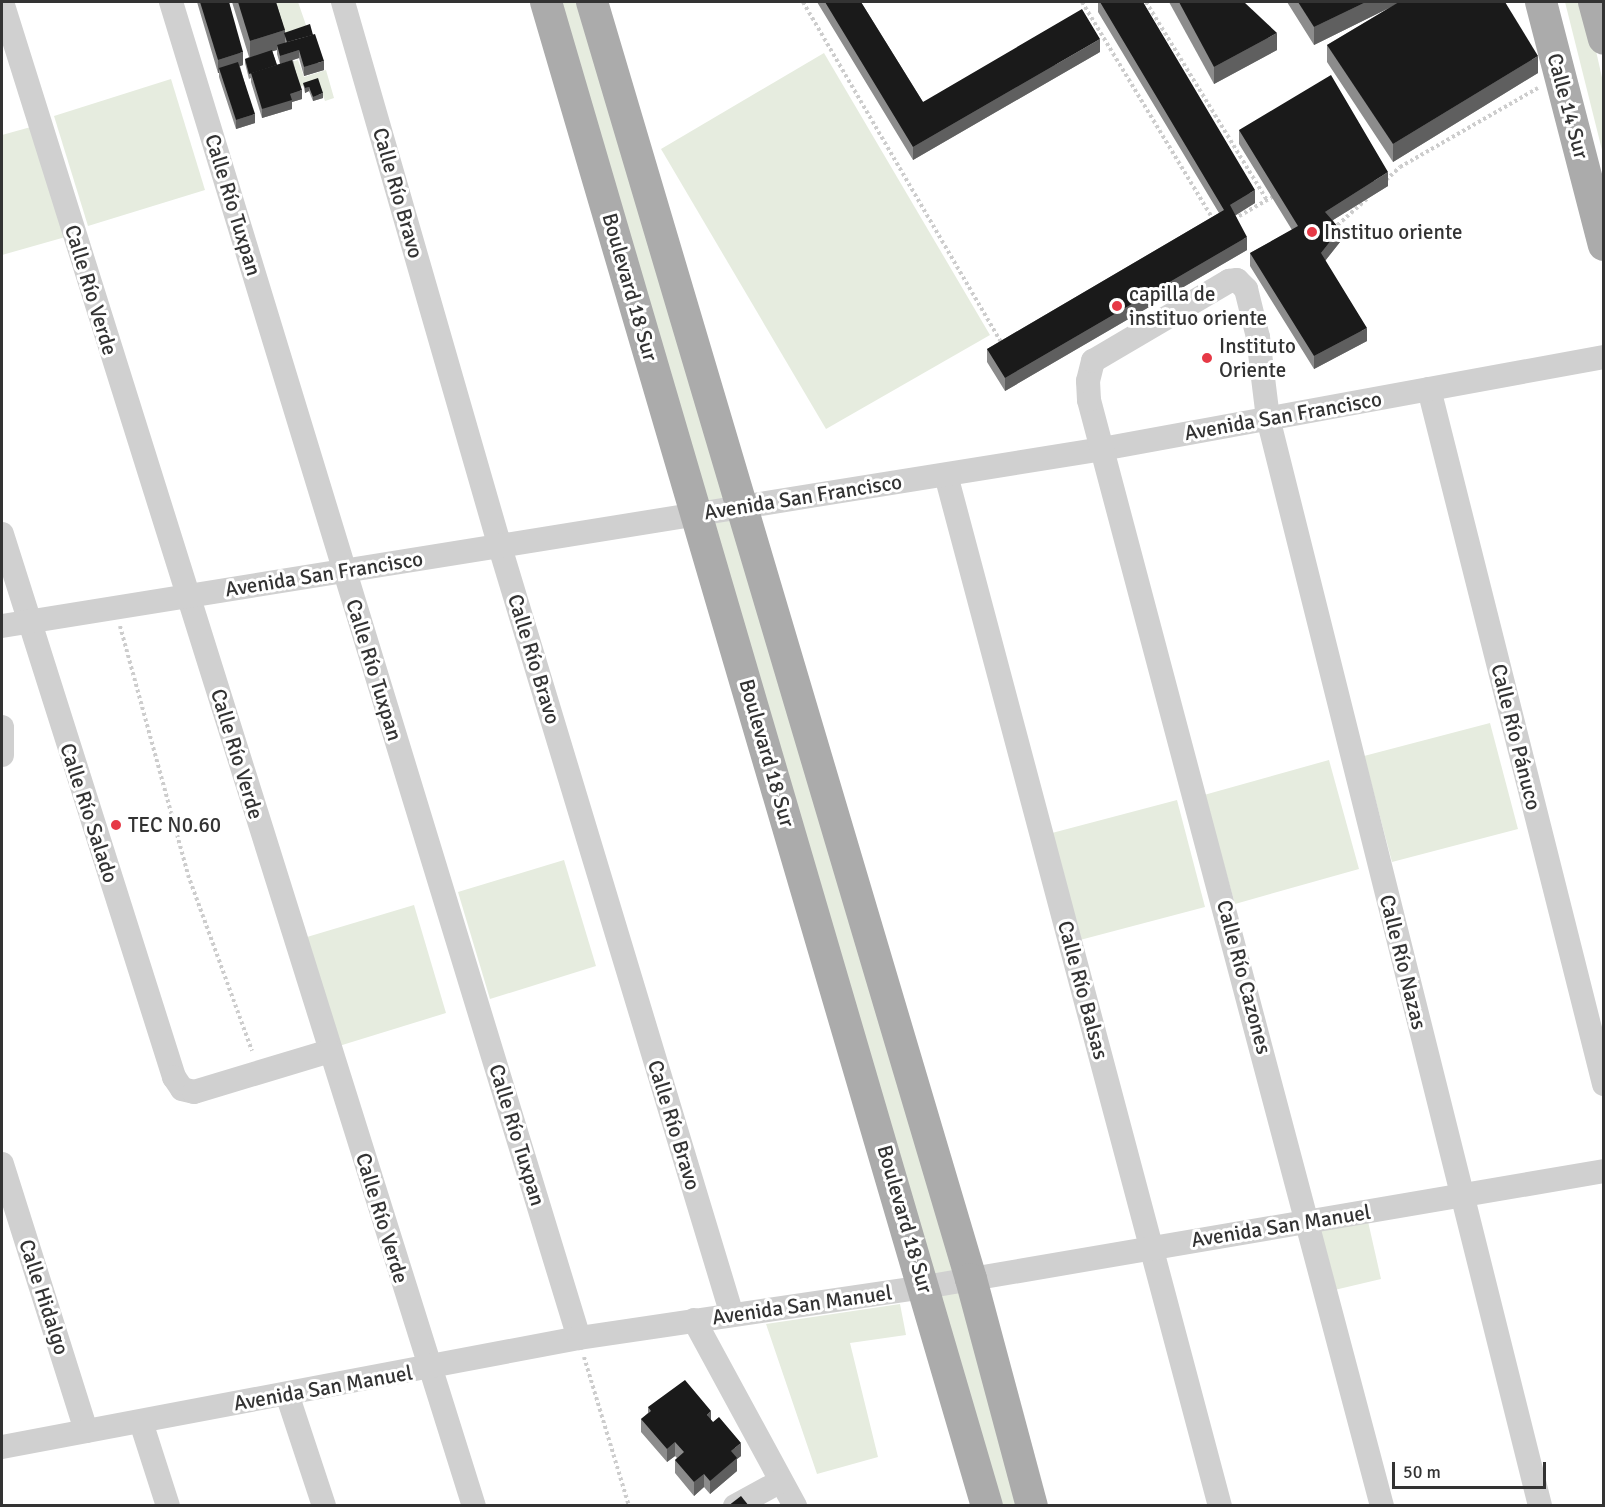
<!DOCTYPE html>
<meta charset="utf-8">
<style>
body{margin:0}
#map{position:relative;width:1605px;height:1507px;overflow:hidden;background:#fff;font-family:Signika,sans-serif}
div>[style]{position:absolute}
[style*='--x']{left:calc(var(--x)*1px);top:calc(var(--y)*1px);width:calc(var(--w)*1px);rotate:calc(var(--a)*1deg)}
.green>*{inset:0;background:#e6ecdf}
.path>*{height:4px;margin-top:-2px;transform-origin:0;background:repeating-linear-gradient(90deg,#cdcdcd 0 3px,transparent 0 6px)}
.minor>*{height:24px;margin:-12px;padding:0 12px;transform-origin:12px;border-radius:12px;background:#d0d0d0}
.major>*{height:32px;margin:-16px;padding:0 16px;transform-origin:16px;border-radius:16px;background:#ababab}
.wall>*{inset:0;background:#8c8c8c}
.shaded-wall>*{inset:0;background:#5f5f5f}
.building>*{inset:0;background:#1a1a1a}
.dots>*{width:16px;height:16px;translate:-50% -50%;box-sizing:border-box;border:3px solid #fff;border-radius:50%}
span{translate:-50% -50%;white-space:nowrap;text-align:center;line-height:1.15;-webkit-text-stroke:6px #fff;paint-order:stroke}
.street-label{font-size:21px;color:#333}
.poi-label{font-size:21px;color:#333}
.left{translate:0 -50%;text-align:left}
.frame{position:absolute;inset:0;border:3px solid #333;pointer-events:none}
.scale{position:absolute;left:1392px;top:1462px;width:154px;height:27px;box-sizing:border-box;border:3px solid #333;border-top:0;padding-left:8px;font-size:18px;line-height:21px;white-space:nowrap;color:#333;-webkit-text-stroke:4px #fff;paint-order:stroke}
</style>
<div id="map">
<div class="green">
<div style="clip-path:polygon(273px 2px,298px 2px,307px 28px,283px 35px)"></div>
<div style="clip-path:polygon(546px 2px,594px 2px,1032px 1505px,987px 1505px)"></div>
<div style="clip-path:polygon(1565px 2px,1585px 2px,1603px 82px,1603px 154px)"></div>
<div style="clip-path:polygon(824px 53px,990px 335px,826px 429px,661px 149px)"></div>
<div style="clip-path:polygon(298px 60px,304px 77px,326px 70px,334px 98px,325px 101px,318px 81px,300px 87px,277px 66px)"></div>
<div style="clip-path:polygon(171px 79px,205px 190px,88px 226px,54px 116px)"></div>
<div style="clip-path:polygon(38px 125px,69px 236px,2px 255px,2px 135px)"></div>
<div style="clip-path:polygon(1490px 723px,1518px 829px,1392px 862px,1364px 756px)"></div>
<div style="clip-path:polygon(1329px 760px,1359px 869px,1235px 904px,1204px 795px)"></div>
<div style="clip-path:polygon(1177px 800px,1205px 907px,1080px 940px,1052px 833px)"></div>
<div style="clip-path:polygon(564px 860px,596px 966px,490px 999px,458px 892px)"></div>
<div style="clip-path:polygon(414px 905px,446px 1013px,339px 1046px,307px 937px)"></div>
<div style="clip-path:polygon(1367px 1217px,1381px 1279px,1326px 1292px,1312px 1230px)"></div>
<div style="clip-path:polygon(900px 1304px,906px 1335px,850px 1343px,878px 1457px,817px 1474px,766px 1324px)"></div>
</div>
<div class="path">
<div style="--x:803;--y:2;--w:397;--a:59.8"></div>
<div style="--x:1082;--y:2;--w:253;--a:58.9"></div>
<div style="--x:1146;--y:2;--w:232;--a:58.6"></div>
<div style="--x:1386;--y:180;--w:19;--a:-43"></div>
<div style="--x:1400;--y:167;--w:159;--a:-29.8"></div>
<div style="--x:1234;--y:219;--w:46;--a:-29.9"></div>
<div style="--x:1333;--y:229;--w:47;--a:-41.5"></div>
<div style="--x:120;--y:626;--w:258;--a:74.7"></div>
<div style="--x:188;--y:875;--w:187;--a:70"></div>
<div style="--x:584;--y:1357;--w:156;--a:73.2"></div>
</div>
<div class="minor">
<div style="--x:2;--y:2;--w:1576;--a:72.58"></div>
<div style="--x:171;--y:2;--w:1397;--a:73.02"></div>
<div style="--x:343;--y:2;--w:567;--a:73.93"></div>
<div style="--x:500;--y:547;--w:802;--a:73.19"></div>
<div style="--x:1429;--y:389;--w:717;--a:75.87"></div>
<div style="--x:946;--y:475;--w:1067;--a:75.12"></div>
<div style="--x:2;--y:534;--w:570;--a:72.42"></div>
<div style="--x:174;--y:1077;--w:14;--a:56"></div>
<div style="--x:182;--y:1089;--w:12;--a:14"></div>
<div style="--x:194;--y:1092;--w:142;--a:-16.8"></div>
<div style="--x:2;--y:626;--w:1114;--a:-9.14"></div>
<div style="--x:1102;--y:449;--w:510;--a:-10.39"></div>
<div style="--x:2;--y:727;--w:28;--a:90"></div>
<div style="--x:2;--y:1164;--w:280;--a:72.5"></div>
<div style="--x:694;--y:1320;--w:212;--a:61.5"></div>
<div style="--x:287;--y:1394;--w:118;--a:71.7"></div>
<div style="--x:141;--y:1422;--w:88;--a:72.2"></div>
<div style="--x:2;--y:1447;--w:587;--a:-10.7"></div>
<div style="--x:579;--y:1338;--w:350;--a:-8.4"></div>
<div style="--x:925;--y:1287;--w:689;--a:-9.69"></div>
<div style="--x:735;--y:1506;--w:52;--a:-28.5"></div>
<div style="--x:1382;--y:1506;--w:1144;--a:-104.84"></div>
<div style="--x:1089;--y:400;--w:19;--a:-93"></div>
<div style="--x:1088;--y:381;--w:21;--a:-76"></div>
<div style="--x:1093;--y:361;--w:158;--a:-30.5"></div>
<div style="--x:1229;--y:281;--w:8;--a:-7"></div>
<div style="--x:1237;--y:280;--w:13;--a:45"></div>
<div style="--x:1246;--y:289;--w:49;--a:76"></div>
<div style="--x:1258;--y:337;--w:82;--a:83"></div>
<div style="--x:1268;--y:418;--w:1121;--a:75.96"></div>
</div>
<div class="major">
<div style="--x:546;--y:2;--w:1567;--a:73.66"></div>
<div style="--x:592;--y:2;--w:1332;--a:73.47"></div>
<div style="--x:971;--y:1279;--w:235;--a:75"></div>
<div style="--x:1541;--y:2;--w:251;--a:75.5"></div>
<div style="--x:1594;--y:2;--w:38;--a:75"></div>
</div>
<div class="wall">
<div style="clip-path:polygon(197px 2px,229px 2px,243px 65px,240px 66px,255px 123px,236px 129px,219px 77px,219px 73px,218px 73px)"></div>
<div style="clip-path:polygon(evenodd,232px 2px,276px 2px,285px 32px,324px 70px,304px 76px,299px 58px,293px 60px,302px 99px,292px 102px,292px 109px,262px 118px,251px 82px,251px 78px,249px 79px,245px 63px,245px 59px,249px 57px,232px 2px,277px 50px,277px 54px,280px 64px,277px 65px,272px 51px,277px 50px)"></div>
<div style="clip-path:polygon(817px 2px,861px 2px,923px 102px,1100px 52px,913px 160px)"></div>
<div style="clip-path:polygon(1098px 2px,1143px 2px,1255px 203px,1235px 215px,1247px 250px,1005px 391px,987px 362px,987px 349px,1219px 213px,1098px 12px)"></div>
<div style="clip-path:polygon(1169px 2px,1244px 2px,1277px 50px,1214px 84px)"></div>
<div style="clip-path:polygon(1287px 2px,1505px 2px,1538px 73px,1393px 162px,1327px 62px,1327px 45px,1391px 7px,1314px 45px)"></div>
<div style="clip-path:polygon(303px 83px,323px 98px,313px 101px,309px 91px,305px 93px)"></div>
<div style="clip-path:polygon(1239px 130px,1388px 186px,1333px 220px,1340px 242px,1325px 261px,1367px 341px,1314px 369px,1250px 266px,1250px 253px,1292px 230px,1239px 144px)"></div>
<div style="clip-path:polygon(648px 1407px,711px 1420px,741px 1456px,737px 1459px,737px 1471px,710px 1494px,704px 1487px,694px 1496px,675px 1473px,675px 1460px,677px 1458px,675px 1456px,667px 1462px,641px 1432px,641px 1419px,648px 1413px)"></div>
</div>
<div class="shaded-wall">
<div style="clip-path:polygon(1366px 2px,1401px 2px,1314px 45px,1314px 27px)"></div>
<div style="clip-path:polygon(285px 30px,285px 47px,277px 45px,277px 50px,250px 58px,250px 41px)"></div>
<div style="clip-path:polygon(1277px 33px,1277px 50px,1214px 84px,1214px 67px)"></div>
<div style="clip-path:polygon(1100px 39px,1100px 52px,913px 160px,913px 147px)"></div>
<div style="clip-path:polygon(299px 50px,299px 58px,280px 64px,280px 56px)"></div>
<div style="clip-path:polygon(243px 52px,243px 65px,221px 73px,219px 68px,219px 73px,218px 73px,218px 60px)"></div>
<div style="clip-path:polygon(1538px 56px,1538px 73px,1393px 162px,1393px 144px)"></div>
<div style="clip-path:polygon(324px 61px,324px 70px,304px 76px,304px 67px)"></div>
<div style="clip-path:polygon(309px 87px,309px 91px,305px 93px,305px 88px)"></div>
<div style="clip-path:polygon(302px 90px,302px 99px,292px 102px,292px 109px,262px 118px,262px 109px,290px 94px)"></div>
<div style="clip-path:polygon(323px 93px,323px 98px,313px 101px,313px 97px)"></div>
<div style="clip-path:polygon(255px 114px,255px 123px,236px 129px,236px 120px)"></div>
<div style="clip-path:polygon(1388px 172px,1388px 186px,1325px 225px,1325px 212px)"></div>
<div style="clip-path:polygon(1255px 190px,1255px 203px,1230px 219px,1230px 205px)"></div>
<div style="clip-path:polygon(1340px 229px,1340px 242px,1321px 266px,1321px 253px)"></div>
<div style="clip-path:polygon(1247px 237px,1247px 250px,1005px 391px,1005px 378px)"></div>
<div style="clip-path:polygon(1367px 328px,1367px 341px,1314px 369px,1314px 356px)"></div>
<div style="clip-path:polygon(711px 1411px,711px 1424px,707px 1415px)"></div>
<div style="clip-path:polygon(675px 1442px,675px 1456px,667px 1462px,667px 1449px)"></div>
<div style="clip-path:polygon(741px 1443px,741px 1456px,737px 1459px,737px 1471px,710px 1494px,710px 1481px,731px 1451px)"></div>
<div style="clip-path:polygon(704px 1474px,704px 1487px,694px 1496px,694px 1482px)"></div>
</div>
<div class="building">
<div style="clip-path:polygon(200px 2px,229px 2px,243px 52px,218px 60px)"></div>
<div style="clip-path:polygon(238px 2px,276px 2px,285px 30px,250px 41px)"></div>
<div style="clip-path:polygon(825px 2px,861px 2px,923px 102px,1082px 9px,1100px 39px,913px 147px)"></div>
<div style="clip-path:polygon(1100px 2px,1143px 2px,1255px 190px,1230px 205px,1247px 237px,1005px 378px,987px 349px,1224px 210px)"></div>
<div style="clip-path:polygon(1179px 2px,1244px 2px,1277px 33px,1214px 67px)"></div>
<div style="clip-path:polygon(1298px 2px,1366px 2px,1314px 27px)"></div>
<div style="clip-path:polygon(1399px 2px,1505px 2px,1538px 56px,1393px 144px,1327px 45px)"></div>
<div style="clip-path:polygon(310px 24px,313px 35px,287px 42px,284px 33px)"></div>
<div style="clip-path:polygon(315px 34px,324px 61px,304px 67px,299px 50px,280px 56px,277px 45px)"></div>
<div style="clip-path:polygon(272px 50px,277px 65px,249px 74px,245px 59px)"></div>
<div style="clip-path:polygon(292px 60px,302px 90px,290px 94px,292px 100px,262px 109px,251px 73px)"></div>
<div style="clip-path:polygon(238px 62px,255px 114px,236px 120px,219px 68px)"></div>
<div style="clip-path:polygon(1331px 75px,1388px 172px,1325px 212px,1340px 229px,1321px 253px,1367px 328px,1314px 356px,1250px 253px,1298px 226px,1239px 130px)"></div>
<div style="clip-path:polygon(318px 78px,323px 93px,313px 97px,309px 87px,305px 88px,303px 83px)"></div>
<div style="clip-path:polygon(685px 1380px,711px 1411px,707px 1415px,713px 1422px,719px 1417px,741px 1443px,731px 1451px,737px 1458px,710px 1481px,704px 1474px,694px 1482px,675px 1460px,684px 1452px,675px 1442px,667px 1449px,641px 1419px,651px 1411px,648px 1407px)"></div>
<div style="clip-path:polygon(741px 1496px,749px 1506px,728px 1506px)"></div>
</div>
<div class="dots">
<div style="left:1312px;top:232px;background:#e63946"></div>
<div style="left:1117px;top:306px;background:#e63946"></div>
<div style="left:1207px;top:358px;background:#e63946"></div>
<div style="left:116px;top:825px;background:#e63946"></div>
</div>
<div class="street-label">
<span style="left:1568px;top:106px;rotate:75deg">Calle 14 Sur</span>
<span style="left:398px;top:193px;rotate:74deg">Calle Río Bravo</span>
<span style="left:233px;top:205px;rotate:73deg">Calle Río Tuxpan</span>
<span style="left:630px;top:287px;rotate:74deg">Boulevard 18 Sur</span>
<span style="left:91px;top:290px;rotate:73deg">Calle Río Verde</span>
<span style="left:1283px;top:416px;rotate:-10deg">Avenida San Francisco</span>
<span style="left:803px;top:497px;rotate:-9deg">Avenida San Francisco</span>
<span style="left:324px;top:574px;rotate:-9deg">Avenida San Francisco</span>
<span style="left:534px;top:659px;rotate:73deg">Calle Río Bravo</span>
<span style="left:374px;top:670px;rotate:73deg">Calle Río Tuxpan</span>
<span style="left:1516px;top:737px;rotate:76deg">Calle Río Pánuco</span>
<span style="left:767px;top:753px;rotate:74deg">Boulevard 18 Sur</span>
<span style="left:237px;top:754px;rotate:73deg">Calle Río Verde</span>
<span style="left:89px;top:813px;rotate:72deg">Calle Río Salado</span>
<span style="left:1403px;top:962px;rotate:76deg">Calle Río Nazas</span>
<span style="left:1244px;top:977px;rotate:75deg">Calle Río Cazones</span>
<span style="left:1083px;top:990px;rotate:75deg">Calle Río Balsas</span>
<span style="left:674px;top:1125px;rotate:73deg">Calle Río Bravo</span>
<span style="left:517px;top:1135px;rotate:73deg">Calle Río Tuxpan</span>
<span style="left:382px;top:1218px;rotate:73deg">Calle Río Verde</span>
<span style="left:905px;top:1219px;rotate:74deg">Boulevard 18 Sur</span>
<span style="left:1281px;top:1226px;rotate:-9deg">Avenida San Manuel</span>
<span style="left:44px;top:1297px;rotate:72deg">Calle Hidalgo</span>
<span style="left:802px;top:1305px;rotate:-8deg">Avenida San Manuel</span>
<span style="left:323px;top:1388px;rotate:-10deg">Avenida San Manuel</span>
</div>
<div class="poi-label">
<span class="left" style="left:1324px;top:232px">Instituo oriente</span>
<span class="left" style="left:1129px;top:306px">capilla de<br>instituo oriente</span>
<span class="left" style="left:1219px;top:358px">Instituto<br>Oriente</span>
<span class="left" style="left:128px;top:825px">TEC N0.60</span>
</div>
<div class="frame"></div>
<div class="scale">50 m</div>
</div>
